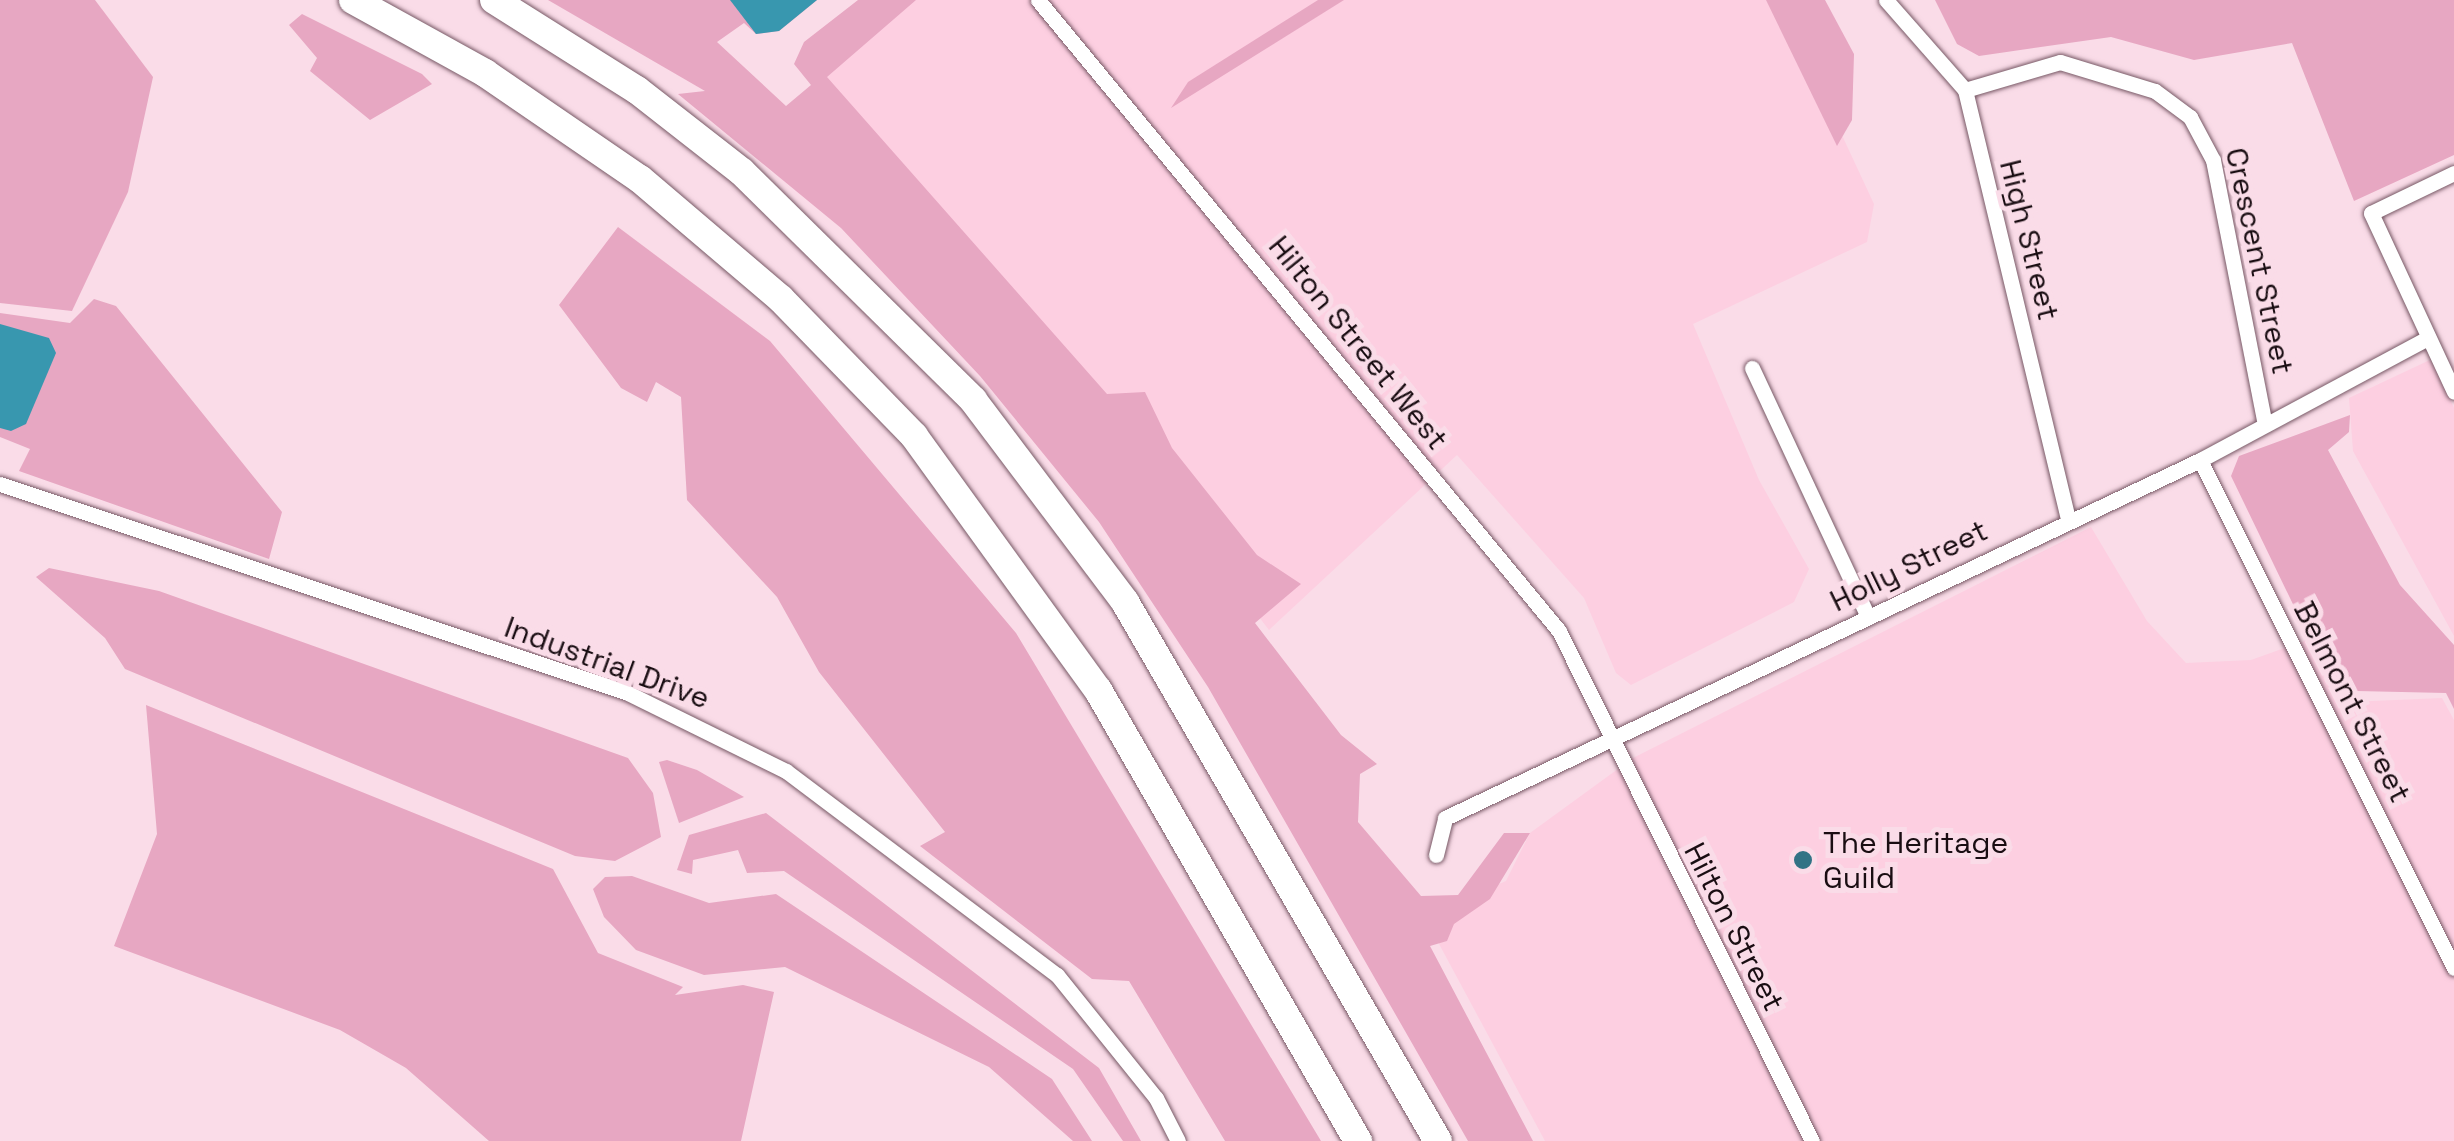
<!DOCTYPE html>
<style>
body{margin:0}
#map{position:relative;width:2454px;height:1141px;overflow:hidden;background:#fadce8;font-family:"Space Grotesk",sans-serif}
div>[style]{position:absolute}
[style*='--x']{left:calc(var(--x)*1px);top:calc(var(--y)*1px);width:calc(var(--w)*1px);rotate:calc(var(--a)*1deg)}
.built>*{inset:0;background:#fdcfe1}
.green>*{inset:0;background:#e7a7c2}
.water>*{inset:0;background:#3897af}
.roads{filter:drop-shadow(0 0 2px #775865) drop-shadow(0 0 2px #775865)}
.minor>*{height:15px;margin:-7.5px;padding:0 7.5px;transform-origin:7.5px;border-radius:7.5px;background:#fff}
.motorway>*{height:28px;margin:-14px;padding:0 14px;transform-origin:14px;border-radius:14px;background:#fff}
.dots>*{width:28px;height:28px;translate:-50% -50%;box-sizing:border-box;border:5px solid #fadce8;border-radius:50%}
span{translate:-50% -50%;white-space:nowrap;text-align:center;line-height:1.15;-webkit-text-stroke:10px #fadce8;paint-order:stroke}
.street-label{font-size:30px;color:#190d12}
.poi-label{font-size:30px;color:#190d12}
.left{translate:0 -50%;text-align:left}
</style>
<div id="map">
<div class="built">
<div style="clip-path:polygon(874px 0,1779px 0,1874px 204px,1867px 242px,1693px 324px,1759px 480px,1809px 569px,1794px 602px,1631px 685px,1616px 673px,1584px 598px,1457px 455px,1269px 630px,1016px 301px,819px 97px,821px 64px)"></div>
<div style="clip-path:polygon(2432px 359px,2454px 408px,2454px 636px,2353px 451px,2349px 398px)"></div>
<div style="clip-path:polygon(2091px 527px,2147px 621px,2186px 663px,2251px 660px,2307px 640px,2349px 702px,2442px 698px,2454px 720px,2454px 1141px,1545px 1141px,1424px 916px,1506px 881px,1530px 833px,1633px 758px)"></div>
</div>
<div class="green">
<div style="clip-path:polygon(0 0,95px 0,153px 77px,128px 192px,72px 311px,0 303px)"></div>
<div style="clip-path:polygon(548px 0,817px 0,779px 31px,756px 34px,744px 23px,717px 42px,786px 106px,811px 85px,794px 64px,804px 42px,858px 0,916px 0,827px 77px,1107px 394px,1145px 392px,1172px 448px,1257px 555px,1301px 584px,1255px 623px,1341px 735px,1377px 764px,1360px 774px,1358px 822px,1421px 896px,1458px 895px,1504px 833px,1530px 833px,1490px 899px,1454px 924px,1447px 941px,1430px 946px,1533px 1141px,1468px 1141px,1208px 687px,1099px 522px,980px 376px,841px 228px,678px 94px,705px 91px)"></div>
<div style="clip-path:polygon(1318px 0,1344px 0,1171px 108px,1188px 82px)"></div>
<div style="clip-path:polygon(1766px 0,1825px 0,1854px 54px,1852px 120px,1837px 146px)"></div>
<div style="clip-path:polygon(1935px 0,2454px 0,2454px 155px,2354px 201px,2292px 43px,2194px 60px,2111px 37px,1979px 56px,1957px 44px)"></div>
<div style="clip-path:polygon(302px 14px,422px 74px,432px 84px,370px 120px,310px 71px,317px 58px,289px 25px)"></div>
<div style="clip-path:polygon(618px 227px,770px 341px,1016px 633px,1321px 1141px,1225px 1141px,1129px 981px,1092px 979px,920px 846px,945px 832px,819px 672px,777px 597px,687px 500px,681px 397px,656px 382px,647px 402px,621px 388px,559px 305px)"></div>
<div style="clip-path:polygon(94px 299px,116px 306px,282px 512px,269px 559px,19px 471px,30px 449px,0 437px,0 313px,70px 323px)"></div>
<div style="clip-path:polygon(2350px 415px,2349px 432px,2328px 450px,2400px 585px,2454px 645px,2454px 709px,2446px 693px,2357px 691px,2347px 716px,2231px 476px,2239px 456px)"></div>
<div style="clip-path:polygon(49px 568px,159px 591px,628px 758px,653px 793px,661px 837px,615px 861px,575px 856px,125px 669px,105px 638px,36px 577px)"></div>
<div style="clip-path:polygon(146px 705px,553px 869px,598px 953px,683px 987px,675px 995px,743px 985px,774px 992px,741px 1141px,489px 1141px,406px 1068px,340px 1030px,114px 946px,157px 834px)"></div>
<div style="clip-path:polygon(667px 760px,697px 770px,744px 797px,679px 823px,659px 762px)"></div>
<div style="clip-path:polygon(766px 813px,1099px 1068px,1141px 1141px,1123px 1141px,1073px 1069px,784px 871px,747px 873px,738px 850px,693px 860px,692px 874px,677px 870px,689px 835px)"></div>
<div style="clip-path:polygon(632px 876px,709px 903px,776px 894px,1052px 1079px,1092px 1141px,1073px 1141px,989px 1067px,785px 967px,704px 975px,636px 950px,604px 917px,593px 889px,605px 877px)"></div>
</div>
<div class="water">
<div style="clip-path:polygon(730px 0,817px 0,779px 31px,756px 34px)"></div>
<div style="clip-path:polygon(0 324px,49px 338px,56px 353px,26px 424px,11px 431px,0 428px)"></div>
</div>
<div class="roads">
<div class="minor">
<div style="--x:1038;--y:0;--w:818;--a:50.45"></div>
<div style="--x:1559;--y:631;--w:569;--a:63.61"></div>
<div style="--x:1886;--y:0;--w:120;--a:48.7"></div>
<div style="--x:1965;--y:90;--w:442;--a:76.5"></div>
<div style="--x:1965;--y:90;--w:99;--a:-16.4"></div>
<div style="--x:2060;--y:62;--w:99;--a:17"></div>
<div style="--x:2155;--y:91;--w:44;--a:36.6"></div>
<div style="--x:2190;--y:117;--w:49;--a:61.9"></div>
<div style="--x:2213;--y:160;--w:269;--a:78.9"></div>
<div style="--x:2454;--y:173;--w:92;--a:154.3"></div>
<div style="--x:2371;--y:213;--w:197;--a:65.1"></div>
<div style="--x:1752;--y:368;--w:275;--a:65"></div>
<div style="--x:2200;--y:460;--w:568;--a:63.43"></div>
<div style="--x:0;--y:484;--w:662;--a:18.41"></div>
<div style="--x:628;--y:693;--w:176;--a:26.3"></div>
<div style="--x:786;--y:771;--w:339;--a:37"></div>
<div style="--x:1057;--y:975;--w:158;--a:51.2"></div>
<div style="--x:1156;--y:1098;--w:48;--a:62.9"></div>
<div style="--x:1436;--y:855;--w:38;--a:-76"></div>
<div style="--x:1445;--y:818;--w:836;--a:-25.37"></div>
<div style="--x:2200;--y:460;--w:259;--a:-28.2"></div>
</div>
<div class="motorway">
<div style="--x:353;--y:0;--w:151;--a:28.9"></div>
<div style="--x:485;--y:73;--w:188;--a:34.4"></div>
<div style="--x:640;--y:179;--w:185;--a:40.4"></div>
<div style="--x:781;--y:299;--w:191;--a:45.8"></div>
<div style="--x:914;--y:436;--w:314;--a:54.1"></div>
<div style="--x:1098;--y:690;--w:521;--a:60.04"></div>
<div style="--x:494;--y:0;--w:169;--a:32.2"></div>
<div style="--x:637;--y:90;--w:133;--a:38"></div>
<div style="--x:742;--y:172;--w:325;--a:44.6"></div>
<div style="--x:973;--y:400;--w:253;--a:53"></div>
<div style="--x:1125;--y:602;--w:623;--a:59.86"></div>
</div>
</div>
<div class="dots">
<div style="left:1803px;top:860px;background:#317385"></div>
</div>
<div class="street-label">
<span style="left:2029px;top:240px;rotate:76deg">High Street</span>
<span style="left:2259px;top:261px;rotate:78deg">Crescent Street</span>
<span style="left:1358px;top:343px;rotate:51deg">Hilton Street West</span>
<span style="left:1909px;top:566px;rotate:-26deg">Holly Street</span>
<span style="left:607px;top:663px;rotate:20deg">Industrial Drive</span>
<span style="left:2352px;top:702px;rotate:63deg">Belmont Street</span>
<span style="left:1734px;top:927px;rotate:63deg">Hilton Street</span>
</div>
<div class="poi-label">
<span class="left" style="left:1823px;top:860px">The Heritage<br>Guild</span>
</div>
</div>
